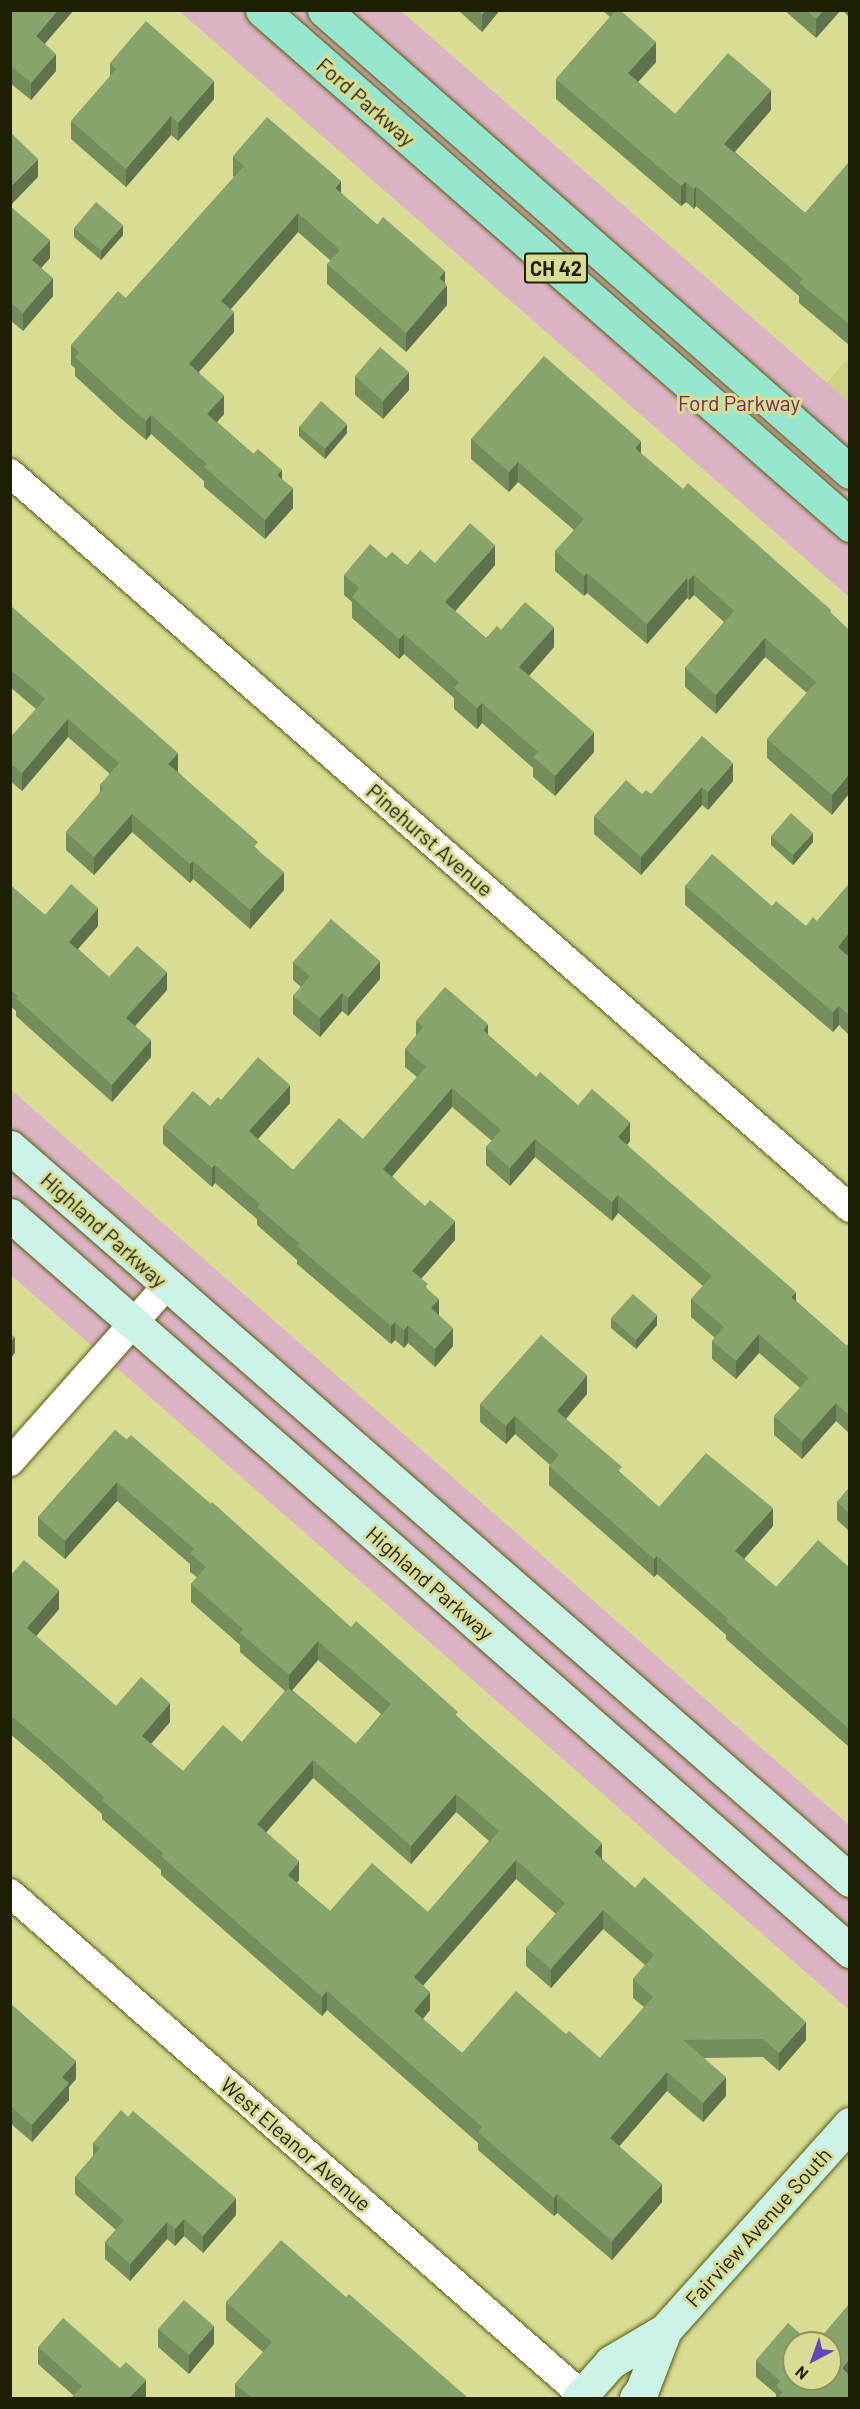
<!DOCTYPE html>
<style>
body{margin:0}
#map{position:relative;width:860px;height:2409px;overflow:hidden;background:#d9dd94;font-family:Barlow,sans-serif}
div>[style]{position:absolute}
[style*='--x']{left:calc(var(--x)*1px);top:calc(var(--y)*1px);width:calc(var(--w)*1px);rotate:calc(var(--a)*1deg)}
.built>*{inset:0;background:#cdd180}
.green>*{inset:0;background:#ddb4c5}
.roads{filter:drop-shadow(0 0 2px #595b0e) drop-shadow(0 0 2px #595b0e)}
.street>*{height:28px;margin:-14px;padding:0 14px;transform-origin:14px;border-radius:14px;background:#fff}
.secondary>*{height:33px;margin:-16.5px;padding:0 16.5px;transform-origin:16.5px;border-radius:16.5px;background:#cbf3e7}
.primary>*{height:33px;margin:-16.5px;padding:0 16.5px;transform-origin:16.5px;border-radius:16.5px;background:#97e6d0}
.wall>*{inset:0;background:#738d5c}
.shaded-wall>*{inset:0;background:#5e734b}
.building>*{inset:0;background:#86a46b}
span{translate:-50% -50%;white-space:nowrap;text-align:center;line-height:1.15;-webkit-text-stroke:6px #d9dd94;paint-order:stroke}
.shield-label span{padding:2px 4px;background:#d9dd94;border:2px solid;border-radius:4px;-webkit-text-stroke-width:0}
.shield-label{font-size:20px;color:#1f2003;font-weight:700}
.street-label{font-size:21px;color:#1f2003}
.park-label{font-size:21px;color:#762a52}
.frame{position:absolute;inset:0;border:12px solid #1f2003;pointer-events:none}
.north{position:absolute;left:782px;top:2331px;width:60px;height:60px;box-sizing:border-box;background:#d9dd94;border:2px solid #8f915a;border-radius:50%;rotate:221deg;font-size:16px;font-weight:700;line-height:24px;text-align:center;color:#1f2003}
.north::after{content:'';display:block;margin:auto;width:21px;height:27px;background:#6544bc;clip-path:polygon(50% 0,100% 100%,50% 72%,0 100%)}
</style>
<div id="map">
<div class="built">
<div style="clip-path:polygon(849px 357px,849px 402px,827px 383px)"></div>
</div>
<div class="green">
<div style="clip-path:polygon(179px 11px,401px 11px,827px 383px,849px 402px,849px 597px)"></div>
<div style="clip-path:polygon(10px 1089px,849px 1825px,849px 2010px,11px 1275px)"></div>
</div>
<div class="roads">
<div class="street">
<div style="--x:10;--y:473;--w:1116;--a:41.19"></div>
<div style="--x:10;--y:1462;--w:237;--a:-48.4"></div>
<div style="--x:10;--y:1893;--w:761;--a:41.27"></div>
</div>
<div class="secondary">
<div style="--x:10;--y:1147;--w:1115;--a:41.11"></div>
<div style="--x:10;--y:1215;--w:1117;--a:41.22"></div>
<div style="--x:579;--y:2398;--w:48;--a:-48.4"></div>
<div style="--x:611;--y:2362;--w:63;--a:-30.7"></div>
<div style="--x:665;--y:2330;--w:277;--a:-48.1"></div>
<div style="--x:636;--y:2398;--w:10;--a:-53"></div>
<div style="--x:642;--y:2390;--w:64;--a:-69"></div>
</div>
<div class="primary">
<div style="--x:262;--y:10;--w:782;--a:41.21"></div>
<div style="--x:324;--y:10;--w:700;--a:41.29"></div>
</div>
</div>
<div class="wall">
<div style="clip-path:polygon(10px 10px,45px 44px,56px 71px,31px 100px,10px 83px)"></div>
<div style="clip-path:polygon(458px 10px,500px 10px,482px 32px)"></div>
<div style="clip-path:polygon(602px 10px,620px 10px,656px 62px,638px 82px,675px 114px,771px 110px,735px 152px,805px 213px,849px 164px,849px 345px,799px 303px,799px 296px,696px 206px,694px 209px,686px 202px,681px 206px,556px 99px,556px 79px,610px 17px)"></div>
<div style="clip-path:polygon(784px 10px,841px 10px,816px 38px)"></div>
<div style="clip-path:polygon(842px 10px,849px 10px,849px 17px)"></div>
<div style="clip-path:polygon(110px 63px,214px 99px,178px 141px,171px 135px,126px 187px,71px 139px,71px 121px,110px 77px)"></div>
<div style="clip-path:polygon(233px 156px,341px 193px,445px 284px,447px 305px,406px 352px,327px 284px,327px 264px,331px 261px,298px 232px,231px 309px,234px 332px,199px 372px,224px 414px,217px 422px,282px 479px,293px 508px,265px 539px,204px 487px,204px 481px,151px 434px,146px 440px,117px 415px,75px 376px,75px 368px,71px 365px,71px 345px,126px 298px,234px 177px,233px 176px)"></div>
<div style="clip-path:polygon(10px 206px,50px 258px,41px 268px,53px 296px,23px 331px,10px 320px)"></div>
<div style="clip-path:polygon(74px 228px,123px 235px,101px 260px,74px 237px)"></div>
<div style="clip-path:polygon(355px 376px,409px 390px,383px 419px,355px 395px)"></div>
<div style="clip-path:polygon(299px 427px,347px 433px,325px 459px,299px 436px)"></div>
<div style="clip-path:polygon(471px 439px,641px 454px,831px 613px,849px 630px,832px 815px,767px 758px,767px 739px,807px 693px,765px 657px,716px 714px,685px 687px,685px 668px,724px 622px,694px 595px,689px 600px,687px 598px,647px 644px,587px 593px,584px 596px,555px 571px,555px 551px,574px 530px,518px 482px,509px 492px,471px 459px)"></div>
<div style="clip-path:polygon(386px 558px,407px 565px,435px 563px,495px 565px,455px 611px,486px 638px,501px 630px,554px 647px,529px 676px,594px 752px,555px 796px,533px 777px,533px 768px,482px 723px,477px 729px,454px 709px,454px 698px,404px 654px,399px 659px,352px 618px,352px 602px,344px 595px,344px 575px)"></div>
<div style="clip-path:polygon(10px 605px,178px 771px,177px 771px,258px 850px,284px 890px,250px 929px,193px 879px,190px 883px,132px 832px,94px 875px,66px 850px,66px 832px,100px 792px,100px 785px,110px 774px,68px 737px,22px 791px,10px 781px,10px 738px,36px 709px,10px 687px)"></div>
<div style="clip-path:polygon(733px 781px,708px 810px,702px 805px,641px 875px,594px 834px,594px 816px,642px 794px,651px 794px)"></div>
<div style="clip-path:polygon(771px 836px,813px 842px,793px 865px,771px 845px)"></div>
<div style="clip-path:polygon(849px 884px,849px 953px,847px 955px,849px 957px,849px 1035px,839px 1025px,833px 1032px,685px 905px,685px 886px,772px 906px,806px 926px,817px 921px)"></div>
<div style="clip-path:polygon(10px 885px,45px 915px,98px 926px,78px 949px,109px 977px,167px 990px,135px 1026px,151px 1057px,112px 1102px,16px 1016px,16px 1011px,10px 1006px)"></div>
<div style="clip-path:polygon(293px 962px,380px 979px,348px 1016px,342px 1011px,320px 1037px,293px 1014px,293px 996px,301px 987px,293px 980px)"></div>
<div style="clip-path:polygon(416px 1021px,488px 1035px,536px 1077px,630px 1141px,627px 1145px,796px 1301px,847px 1346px,849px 1342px,849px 1433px,836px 1421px,802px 1459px,774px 1435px,774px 1416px,800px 1388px,759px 1353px,736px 1379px,712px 1359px,712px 1341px,715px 1338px,691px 1317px,691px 1299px,703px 1286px,618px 1213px,612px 1221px,535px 1157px,510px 1186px,486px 1165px,486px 1147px,492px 1141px,452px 1107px,392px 1176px,455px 1240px,421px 1279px,428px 1290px,453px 1346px,435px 1367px,408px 1343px,404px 1348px,395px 1340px,391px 1344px,297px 1264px,297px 1260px,257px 1225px,257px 1219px,215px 1183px,212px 1187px,163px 1144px,163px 1126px,210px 1106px,221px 1100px,290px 1103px,258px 1139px,293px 1170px,363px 1139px,417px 1077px,405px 1067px,405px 1049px,416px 1036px)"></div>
<div style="clip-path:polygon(611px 1318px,657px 1325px,636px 1349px,611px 1328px)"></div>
<div style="clip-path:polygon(587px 1394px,566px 1419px,622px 1474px,659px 1507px,773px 1526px,744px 1559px,776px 1587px,849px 1567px,849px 1747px,726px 1639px,726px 1635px,657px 1574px,654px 1577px,549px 1485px,549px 1466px,550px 1465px,515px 1434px,506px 1444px,480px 1422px,480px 1404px)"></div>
<div style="clip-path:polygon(evenodd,115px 1430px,458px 1717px,602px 1859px,806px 2040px,779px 2071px,763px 2057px,704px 2058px,726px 2096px,703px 2122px,667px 2091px,619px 2146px,662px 2202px,612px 2260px,557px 2213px,554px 2216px,478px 2150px,478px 2143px,327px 2010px,322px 2016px,161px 1875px,161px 1870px,102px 1819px,102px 1814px,46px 1764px,10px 1734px,10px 1576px,59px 1609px,36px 1636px,116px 1706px,170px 1722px,151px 1744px,183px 1771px,242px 1742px,285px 1691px,240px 1652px,240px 1645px,191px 1602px,191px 1584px,197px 1577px,190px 1572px,190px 1564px,117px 1501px,65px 1559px,38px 1536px,38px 1517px,115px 1430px,318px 1660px,381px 1714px,356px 1744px,292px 1690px,318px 1660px,115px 1430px,313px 1778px,411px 1864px,456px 1812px,489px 1841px,428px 1912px,330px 1911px,297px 1883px,299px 1880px,266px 1832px,313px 1778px,115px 1430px,516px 1879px,556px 1914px,526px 1948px,526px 1966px,551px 1988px,603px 1929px,645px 1965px,633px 1979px,633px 1998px,644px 2007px,600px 2058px,566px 2034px,462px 2053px,423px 2019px,430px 2010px,423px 1985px,516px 1879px)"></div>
<div style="clip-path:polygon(849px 1488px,849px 1531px,837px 1520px,837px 1502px)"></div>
<div style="clip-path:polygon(10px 2003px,76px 2079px,69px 2087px,69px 2100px,32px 2142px,10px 2123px)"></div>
<div style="clip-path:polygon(93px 2143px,236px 2215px,203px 2253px,184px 2236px,175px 2246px,167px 2239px,130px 2281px,105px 2259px,105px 2242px,116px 2230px,75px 2194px,75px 2177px,93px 2156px)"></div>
<div style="clip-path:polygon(346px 2297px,468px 2398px,235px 2398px,235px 2384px,263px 2352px,226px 2320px,226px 2302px)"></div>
<div style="clip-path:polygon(158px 2329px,214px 2344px,189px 2374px,158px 2347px)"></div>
<div style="clip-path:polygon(38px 2347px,146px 2397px,74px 2396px,38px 2364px)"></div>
<div style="clip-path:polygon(756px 2360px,849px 2398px,776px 2398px,776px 2394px,756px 2377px)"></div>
</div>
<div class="shaded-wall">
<div style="clip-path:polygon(58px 10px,74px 10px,36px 54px,36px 36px)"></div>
<div style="clip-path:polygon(486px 10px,500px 10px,482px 32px,482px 15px)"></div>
<div style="clip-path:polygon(824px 10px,841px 10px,816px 38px,816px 19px)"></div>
<div style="clip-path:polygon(656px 42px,656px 62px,628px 93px,628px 73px)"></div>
<div style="clip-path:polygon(56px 54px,56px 71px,31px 100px,31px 83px)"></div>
<div style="clip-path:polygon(214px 81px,214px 99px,178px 141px,178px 123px)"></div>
<div style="clip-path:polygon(771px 90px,771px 110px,724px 164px,724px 144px)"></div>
<div style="clip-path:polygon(171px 116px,171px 135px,126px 187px,126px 169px)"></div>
<div style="clip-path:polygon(38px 159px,38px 177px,10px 206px,10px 187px)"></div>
<div style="clip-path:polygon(341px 181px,341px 200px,335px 188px)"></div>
<div style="clip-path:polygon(686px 182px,686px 202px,681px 206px,681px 186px)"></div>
<div style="clip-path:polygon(696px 186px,696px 206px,694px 209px,694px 189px)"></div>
<div style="clip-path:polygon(298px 213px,298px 232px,221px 320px,221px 301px)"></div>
<div style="clip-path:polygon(123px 225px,123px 235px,101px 260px,101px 251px)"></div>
<div style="clip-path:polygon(50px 240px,50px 258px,32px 278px,32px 260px)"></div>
<div style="clip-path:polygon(445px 271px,445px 288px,447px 285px,447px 305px,406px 352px,406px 333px,439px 278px)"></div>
<div style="clip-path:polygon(53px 278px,53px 296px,23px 331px,23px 313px)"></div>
<div style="clip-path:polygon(234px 312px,234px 332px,189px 383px,189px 364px)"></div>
<div style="clip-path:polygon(409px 372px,409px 390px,383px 419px,383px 401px)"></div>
<div style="clip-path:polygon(224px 395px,224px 414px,207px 433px,207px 414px)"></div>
<div style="clip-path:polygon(151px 415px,151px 434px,146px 440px,146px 421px)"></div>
<div style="clip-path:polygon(347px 424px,347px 433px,325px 459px,325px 449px)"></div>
<div style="clip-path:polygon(641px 441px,641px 460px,635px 448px)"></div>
<div style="clip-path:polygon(518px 462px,518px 482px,509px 492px,509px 472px)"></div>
<div style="clip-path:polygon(282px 470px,282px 489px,277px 475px)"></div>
<div style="clip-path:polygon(293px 488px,293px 508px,265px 539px,265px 520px)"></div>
<div style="clip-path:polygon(495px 545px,495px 565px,445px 623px,445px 602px)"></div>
<div style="clip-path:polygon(587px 573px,587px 593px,584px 596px,584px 576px)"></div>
<div style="clip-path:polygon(694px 575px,694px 595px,689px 600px,689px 580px)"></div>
<div style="clip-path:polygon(687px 578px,687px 598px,647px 644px,647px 624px)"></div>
<div style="clip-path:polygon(554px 627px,554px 647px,519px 687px,519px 667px)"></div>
<div style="clip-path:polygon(404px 634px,404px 654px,399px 659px,399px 639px)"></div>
<div style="clip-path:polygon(765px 638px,765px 657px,716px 714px,716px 695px)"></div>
<div style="clip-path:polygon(482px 703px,482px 723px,477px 729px,477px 708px)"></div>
<div style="clip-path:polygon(68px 719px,68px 737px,22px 791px,22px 773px)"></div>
<div style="clip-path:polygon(594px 732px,594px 752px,555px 796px,555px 776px)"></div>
<div style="clip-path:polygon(178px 753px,178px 771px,168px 782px,168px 764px)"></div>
<div style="clip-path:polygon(733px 763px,733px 781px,708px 810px,708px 792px)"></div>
<div style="clip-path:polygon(849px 774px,849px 794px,832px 815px,832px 795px)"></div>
<div style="clip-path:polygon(702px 787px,702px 805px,641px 875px,641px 857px)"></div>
<div style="clip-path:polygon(132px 814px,132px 832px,94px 875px,94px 857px)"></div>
<div style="clip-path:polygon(813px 833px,813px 842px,793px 865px,793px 855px)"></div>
<div style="clip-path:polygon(193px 861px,193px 879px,190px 883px,190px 864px)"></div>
<div style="clip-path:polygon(284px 872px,284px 890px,250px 929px,250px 910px)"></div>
<div style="clip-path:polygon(98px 908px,98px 926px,69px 959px,69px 942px)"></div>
<div style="clip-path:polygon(849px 933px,849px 953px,838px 967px,838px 947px)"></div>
<div style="clip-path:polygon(380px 961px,380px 979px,348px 1016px,348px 998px)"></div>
<div style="clip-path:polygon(167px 972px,167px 990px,126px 1036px,126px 1018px)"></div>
<div style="clip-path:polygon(342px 993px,342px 1011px,320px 1037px,320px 1018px)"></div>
<div style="clip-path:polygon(839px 1006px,839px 1025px,833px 1032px,833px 1012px)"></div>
<div style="clip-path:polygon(488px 1024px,488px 1042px,483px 1030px)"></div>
<div style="clip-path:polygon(151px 1040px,151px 1057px,112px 1102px,112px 1085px)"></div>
<div style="clip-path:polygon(290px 1085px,290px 1103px,249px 1149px,249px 1131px)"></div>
<div style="clip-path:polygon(452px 1088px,452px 1107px,383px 1187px,383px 1169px)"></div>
<div style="clip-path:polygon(630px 1122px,630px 1141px,618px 1155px,618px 1137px)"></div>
<div style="clip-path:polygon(535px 1139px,535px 1157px,510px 1186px,510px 1168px)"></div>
<div style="clip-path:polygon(215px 1165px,215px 1183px,212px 1187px,212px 1168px)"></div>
<div style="clip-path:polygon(618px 1195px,618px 1213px,612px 1221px,612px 1202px)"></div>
<div style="clip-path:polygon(455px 1221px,455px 1240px,412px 1289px,412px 1271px)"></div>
<div style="clip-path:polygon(796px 1292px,796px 1310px,791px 1297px)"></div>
<div style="clip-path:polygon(439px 1299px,439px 1317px,431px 1308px)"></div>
<div style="clip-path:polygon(657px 1315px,657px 1325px,636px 1349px,636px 1340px)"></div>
<div style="clip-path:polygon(395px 1322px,395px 1340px,391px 1344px,391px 1326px)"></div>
<div style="clip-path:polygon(408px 1325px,408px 1343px,404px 1348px,404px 1330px)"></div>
<div style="clip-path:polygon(453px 1328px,453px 1346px,435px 1367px,435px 1349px)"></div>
<div style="clip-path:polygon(759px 1334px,759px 1353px,736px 1379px,736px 1361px)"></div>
<div style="clip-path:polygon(15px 1337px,15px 1353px,10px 1359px,10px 1342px)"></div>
<div style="clip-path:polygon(587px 1375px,587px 1394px,557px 1429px,557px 1411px)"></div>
<div style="clip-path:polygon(836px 1403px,836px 1421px,802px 1459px,802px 1441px)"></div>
<div style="clip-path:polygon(515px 1416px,515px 1434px,506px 1444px,506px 1426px)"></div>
<div style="clip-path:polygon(117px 1482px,117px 1501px,65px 1559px,65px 1541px)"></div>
<div style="clip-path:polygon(773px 1508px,773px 1526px,735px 1569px,735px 1551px)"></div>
<div style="clip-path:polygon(657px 1556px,657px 1574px,654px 1577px,654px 1559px)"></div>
<div style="clip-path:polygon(59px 1590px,59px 1609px,27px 1647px,27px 1628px)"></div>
<div style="clip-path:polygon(318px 1641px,318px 1660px,289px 1694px,289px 1675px)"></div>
<div style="clip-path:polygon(170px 1703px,170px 1722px,142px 1754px,142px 1736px)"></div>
<div style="clip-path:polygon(313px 1760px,313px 1778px,257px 1843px,257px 1824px)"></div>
<div style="clip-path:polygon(456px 1794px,456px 1812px,411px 1864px,411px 1846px)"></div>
<div style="clip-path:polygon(602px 1843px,602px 1862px,594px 1852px)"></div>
<div style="clip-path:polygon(516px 1860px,516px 1879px,414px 1996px,414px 1977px)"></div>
<div style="clip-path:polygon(299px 1861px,299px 1880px,288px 1893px,288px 1875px)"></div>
<div style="clip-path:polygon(603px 1910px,603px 1929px,551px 1988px,551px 1969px)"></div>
<div style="clip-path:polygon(327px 1991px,327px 2010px,322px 2016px,322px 1997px)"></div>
<div style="clip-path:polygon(430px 1992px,430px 2010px,414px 2029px,414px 2011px)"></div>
<div style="clip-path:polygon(806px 2022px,806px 2040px,779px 2071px,779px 2053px)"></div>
<div style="clip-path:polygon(76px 2061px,76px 2079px,69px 2087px,69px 2100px,32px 2142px,32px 2125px,62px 2077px)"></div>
<div style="clip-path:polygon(667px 2072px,667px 2091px,610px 2157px,610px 2138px)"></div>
<div style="clip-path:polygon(726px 2077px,726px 2096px,703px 2122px,703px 2103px)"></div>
<div style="clip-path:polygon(662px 2184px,662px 2202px,612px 2260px,612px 2241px)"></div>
<div style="clip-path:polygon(557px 2194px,557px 2213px,554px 2216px,554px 2198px)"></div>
<div style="clip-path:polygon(236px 2198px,236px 2215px,203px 2253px,203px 2236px)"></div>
<div style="clip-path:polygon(184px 2219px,184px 2236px,175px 2246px,175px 2229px)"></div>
<div style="clip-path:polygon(167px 2222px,167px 2239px,130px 2281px,130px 2264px)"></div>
<div style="clip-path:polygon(214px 2326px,214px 2344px,189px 2374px,189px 2355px)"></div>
<div style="clip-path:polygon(849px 2359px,849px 2377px,842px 2368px)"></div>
<div style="clip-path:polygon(146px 2380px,146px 2397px,145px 2398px,129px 2398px)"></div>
</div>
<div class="building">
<div style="clip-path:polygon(10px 10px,58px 10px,36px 36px,56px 54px,31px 83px,10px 65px)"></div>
<div style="clip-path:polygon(477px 10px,486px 10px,482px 15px)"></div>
<div style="clip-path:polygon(616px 10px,620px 10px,656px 42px,628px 73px,675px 114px,728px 53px,771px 90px,724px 144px,805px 213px,848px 163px,849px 164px,849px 324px,799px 283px,803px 279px,696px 186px,694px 189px,686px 182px,681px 186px,556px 79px)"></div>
<div style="clip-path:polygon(806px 10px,824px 10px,816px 19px)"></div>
<div style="clip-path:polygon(146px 21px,214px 81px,178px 123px,171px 116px,126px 169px,71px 121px,116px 69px,110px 63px)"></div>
<div style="clip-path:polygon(267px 117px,341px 181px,335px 188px,377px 225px,383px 217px,445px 271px,439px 278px,447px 285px,406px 333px,327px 264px,340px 250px,298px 213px,221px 301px,234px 312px,189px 364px,224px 395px,207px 414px,253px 454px,258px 449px,282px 470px,277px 475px,293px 488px,265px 520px,204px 467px,207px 464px,151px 415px,146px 421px,117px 396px,75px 357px,79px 352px,71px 345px,118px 291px,126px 298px,244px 166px,233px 156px)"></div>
<div style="clip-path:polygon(10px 132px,38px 159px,10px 187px)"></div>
<div style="clip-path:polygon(96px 202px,123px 225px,101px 251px,74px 228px)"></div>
<div style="clip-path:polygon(10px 206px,50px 240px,32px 260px,53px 278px,23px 313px,10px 302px)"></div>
<div style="clip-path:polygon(380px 347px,409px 372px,383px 401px,355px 376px)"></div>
<div style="clip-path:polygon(544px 356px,641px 441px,635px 448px,683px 489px,688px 483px,831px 610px,830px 612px,849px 630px,849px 774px,832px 795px,767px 739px,816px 682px,765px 638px,716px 695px,685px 668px,734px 611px,694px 575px,689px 580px,687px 578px,647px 624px,587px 573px,584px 576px,555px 551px,584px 519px,518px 462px,509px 472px,471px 439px)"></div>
<div style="clip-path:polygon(321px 401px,347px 424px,325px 449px,299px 427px)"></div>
<div style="clip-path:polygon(470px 523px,495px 545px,445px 602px,486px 638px,497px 626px,501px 630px,525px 602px,554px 627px,519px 667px,594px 732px,555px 776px,533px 757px,538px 752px,482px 703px,477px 708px,454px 688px,459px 682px,404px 634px,399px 639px,352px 597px,359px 588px,344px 575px,370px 544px,386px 558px,392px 552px,407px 565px,420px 550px,435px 563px)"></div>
<div style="clip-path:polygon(10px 605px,178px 753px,168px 764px,258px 842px,254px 847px,284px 872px,250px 910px,193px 861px,190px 864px,132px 814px,94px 857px,66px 832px,104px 788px,100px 785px,119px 763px,68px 719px,22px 773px,10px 763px,10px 738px,45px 699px,10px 669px)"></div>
<div style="clip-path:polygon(702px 736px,733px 763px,708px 792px,702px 787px,641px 857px,594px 816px,626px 780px,642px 794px,646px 790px,651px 794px)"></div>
<div style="clip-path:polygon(791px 813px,813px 833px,793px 855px,771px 836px)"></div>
<div style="clip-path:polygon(712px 854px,772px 906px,776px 901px,806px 926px,813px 917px,817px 921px,849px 884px,849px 933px,838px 947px,849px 957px,849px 1015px,839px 1006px,833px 1012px,685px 886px)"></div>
<div style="clip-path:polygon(71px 884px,98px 908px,69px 942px,109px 977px,137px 946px,167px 972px,126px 1018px,151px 1040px,112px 1085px,16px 998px,18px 996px,10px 989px,10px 885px,45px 915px)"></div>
<div style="clip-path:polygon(331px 919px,380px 961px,348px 998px,342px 993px,320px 1018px,293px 996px,310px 976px,293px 962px)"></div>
<div style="clip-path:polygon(445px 987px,488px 1024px,483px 1030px,536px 1077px,540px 1072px,578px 1105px,592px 1089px,630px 1122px,618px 1137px,796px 1292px,791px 1297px,847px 1346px,849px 1342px,849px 1415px,836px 1403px,802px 1441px,774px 1416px,809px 1378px,759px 1334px,736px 1361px,712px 1341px,724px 1327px,691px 1299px,712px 1276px,618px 1195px,612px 1202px,535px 1139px,510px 1168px,486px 1147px,501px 1130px,452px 1088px,383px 1169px,425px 1206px,430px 1200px,455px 1221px,412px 1271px,428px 1284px,425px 1287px,439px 1299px,431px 1308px,453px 1328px,435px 1349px,408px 1325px,404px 1330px,395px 1322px,391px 1326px,297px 1246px,300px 1244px,257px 1207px,260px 1204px,215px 1165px,212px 1168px,163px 1126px,193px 1091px,210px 1106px,218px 1097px,221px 1100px,258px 1057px,290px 1085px,249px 1131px,293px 1170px,339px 1118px,363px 1139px,426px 1067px,405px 1049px,423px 1027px,416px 1021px)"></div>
<div style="clip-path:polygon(633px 1294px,657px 1315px,636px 1340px,611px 1318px)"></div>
<div style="clip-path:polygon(10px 1334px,15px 1337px,10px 1342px)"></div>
<div style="clip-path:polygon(541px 1335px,587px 1375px,557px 1411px,622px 1467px,618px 1471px,659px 1507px,706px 1453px,773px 1508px,735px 1551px,776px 1587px,818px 1540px,849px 1567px,849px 1729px,726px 1621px,728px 1619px,657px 1556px,654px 1559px,549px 1466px,559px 1455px,515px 1416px,506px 1426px,480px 1404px)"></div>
<div style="clip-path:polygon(evenodd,115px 1430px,126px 1440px,131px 1435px,211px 1504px,212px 1502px,351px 1627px,356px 1621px,458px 1712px,455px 1715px,602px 1843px,594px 1852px,635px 1888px,644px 1877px,806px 2022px,779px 2053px,763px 2039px,683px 2040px,726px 2077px,703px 2103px,667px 2072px,610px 2138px,662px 2184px,612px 2241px,557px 2194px,554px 2198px,478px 2132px,482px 2127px,327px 1991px,322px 1997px,161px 1856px,163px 1853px,102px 1800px,104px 1797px,46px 1745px,10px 1715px,10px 1576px,24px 1560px,59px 1590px,27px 1628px,116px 1706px,141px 1677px,170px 1703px,142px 1736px,183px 1771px,223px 1725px,242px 1742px,288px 1688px,356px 1744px,391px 1704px,318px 1641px,289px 1675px,240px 1633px,243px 1629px,191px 1584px,206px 1567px,190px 1553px,194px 1549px,117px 1482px,65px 1541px,38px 1517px,115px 1430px,313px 1760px,411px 1846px,456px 1794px,499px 1831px,428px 1912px,372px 1863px,330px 1911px,288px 1875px,299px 1861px,257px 1824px,313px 1760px,115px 1430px,516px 1860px,565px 1903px,526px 1948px,551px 1969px,603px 1910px,654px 1955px,633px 1979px,653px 1997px,600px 2058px,569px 2031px,566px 2034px,516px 1991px,462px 2053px,414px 2011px,430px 1992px,414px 1977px,516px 1860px)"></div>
<div style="clip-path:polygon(849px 1488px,849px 1513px,837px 1502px)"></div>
<div style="clip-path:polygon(10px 2003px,76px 2061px,62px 2077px,69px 2083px,32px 2125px,10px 2106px)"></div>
<div style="clip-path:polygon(121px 2110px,128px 2117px,133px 2111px,236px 2198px,203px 2236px,184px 2219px,175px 2229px,167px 2222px,130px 2264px,105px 2242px,124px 2220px,75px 2177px,100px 2148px,93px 2143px)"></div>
<div style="clip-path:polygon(281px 2240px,346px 2297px,349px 2294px,468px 2398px,252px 2398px,235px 2384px,272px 2342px,226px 2302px)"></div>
<div style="clip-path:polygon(184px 2300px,214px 2326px,189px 2355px,158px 2329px)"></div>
<div style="clip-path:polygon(849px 2304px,849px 2359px,842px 2368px,849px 2375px,849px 2398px,778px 2398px,783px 2392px,776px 2386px,780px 2381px,756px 2360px,788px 2323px,811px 2343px,794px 2343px,794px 2379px,830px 2379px,830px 2343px,816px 2343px)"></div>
<div style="clip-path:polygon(63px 2318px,120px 2368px,126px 2362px,146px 2380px,129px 2398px,71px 2398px,82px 2386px,38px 2347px)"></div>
</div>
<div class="shield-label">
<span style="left:556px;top:268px">CH 42</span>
</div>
<div class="street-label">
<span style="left:366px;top:102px;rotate:41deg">Ford Parkway</span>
<span style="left:430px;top:840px;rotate:41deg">Pinehurst Avenue</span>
<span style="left:104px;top:1230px;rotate:42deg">Highland Parkway</span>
<span style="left:430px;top:1583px;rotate:41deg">Highland Parkway</span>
<span style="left:296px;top:2144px;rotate:41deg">West Eleanor Avenue</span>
<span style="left:758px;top:2227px;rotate:-48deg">Fairview Avenue South</span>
</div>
<div class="park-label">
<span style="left:739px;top:403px">Ford Parkway</span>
</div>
<div class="frame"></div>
<div class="north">N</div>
</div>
